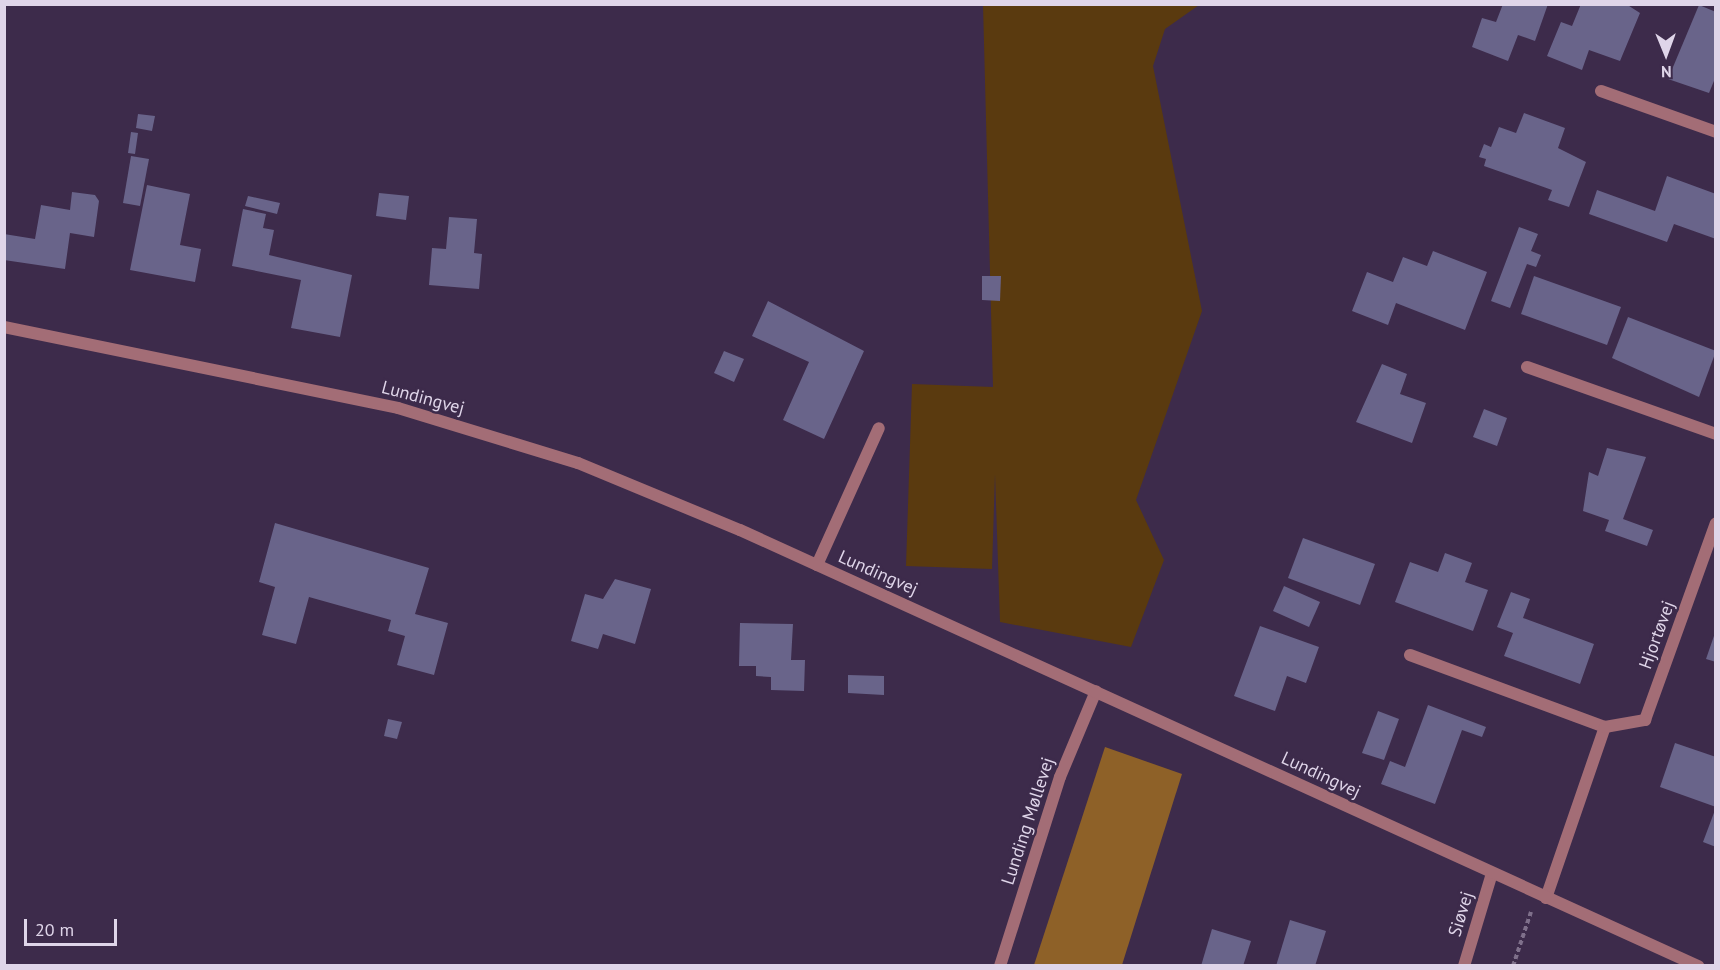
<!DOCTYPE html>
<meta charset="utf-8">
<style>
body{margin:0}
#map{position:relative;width:1720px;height:970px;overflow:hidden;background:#3d2b4b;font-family:"PT Sans",sans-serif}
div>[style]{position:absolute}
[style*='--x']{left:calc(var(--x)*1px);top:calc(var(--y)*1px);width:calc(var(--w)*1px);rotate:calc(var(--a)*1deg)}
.green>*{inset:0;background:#5a3a0f}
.forest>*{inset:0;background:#8e6128}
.building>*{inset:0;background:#69648a}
.path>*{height:4px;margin-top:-2px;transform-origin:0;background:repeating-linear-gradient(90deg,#7f708b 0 4.5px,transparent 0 7.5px)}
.service>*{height:12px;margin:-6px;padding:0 6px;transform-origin:6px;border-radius:6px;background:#a36d76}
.minor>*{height:12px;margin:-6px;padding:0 6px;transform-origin:6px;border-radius:6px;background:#a36d76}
.tertiary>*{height:12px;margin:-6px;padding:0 6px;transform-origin:6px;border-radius:6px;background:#a36d76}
span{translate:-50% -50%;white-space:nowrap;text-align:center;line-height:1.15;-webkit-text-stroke:5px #3d2b4b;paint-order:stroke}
.street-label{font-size:18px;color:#dfd5e9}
.frame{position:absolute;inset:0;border:6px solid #dfd5e9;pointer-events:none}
.north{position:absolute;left:1636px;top:24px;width:60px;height:60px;-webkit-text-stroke:4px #3d2b4b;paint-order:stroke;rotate:179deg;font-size:16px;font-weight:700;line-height:24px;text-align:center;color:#dfd5e9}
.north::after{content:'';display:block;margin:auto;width:21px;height:27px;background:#dfd5e9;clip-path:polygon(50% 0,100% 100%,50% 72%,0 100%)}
.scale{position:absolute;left:24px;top:919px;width:93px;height:27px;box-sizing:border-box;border:3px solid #dfd5e9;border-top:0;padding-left:8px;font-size:18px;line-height:21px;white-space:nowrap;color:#dfd5e9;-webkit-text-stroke:4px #3d2b4b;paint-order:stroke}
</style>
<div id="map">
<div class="green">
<div style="clip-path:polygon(983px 5px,1199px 5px,1165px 29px,1153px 66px,1202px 311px,1136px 500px,1164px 560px,1131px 647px,1000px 622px,995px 474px,992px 569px,906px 566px,912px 384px,993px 387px)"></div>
</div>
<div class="forest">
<div style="clip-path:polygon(1105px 747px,1182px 774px,1122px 965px,1034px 965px)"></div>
</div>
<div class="building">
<div style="clip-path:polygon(1503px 4px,1548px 4px,1535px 41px,1518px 35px,1508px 61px,1472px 47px,1482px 18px,1496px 22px)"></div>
<div style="clip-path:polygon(1581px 4px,1626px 4px,1640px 13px,1620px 61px,1589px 50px,1582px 70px,1547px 56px,1561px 22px,1572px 26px)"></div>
<div style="clip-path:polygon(1699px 5px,1716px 12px,1716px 76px,1709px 93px,1668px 79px)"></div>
<div style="clip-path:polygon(1524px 113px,1565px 128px,1558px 148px,1586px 162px,1569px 207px,1548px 200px,1552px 190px,1484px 166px,1486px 159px,1479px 157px,1484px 144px,1491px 147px,1499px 127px,1516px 133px)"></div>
<div style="clip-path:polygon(138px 114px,155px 116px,152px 131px,136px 128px)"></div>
<div style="clip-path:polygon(131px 132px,138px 133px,135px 154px,128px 153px)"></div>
<div style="clip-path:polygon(131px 156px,149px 159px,140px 206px,123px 203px)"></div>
<div style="clip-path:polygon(1667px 176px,1716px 194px,1716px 239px,1674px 224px,1667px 242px,1589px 214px,1597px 190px,1655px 211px)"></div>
<div style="clip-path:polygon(147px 185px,190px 194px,180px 245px,201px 249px,195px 282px,130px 270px)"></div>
<div style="clip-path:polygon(72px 192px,95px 195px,99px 201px,94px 237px,70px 233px,65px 269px,4px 260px,4px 234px,35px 239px,41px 205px,70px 210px)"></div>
<div style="clip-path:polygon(379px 193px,409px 196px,406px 220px,376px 216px)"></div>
<div style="clip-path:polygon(248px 196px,280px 203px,277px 214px,245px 206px)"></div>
<div style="clip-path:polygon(243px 209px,266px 214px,263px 228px,274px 230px,269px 255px,352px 275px,340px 337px,291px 328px,301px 280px,232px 266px)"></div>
<div style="clip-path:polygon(449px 217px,477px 219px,474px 253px,482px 254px,479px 289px,429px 285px,432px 248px,446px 249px)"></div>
<div style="clip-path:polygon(1519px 227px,1538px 234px,1531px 251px,1541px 255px,1536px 267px,1527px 264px,1510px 308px,1491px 301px)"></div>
<div style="clip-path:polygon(1433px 251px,1487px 272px,1465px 330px,1396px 303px,1388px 325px,1352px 311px,1367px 272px,1393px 282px,1403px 257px,1427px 266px)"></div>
<div style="clip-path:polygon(982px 276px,1001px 276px,1000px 301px,982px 300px)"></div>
<div style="clip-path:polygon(1534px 276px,1621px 307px,1607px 345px,1521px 314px)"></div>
<div style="clip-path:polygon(768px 301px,864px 351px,824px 439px,783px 420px,809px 362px,752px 336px)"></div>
<div style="clip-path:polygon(1628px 317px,1716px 351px,1699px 397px,1612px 358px)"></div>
<div style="clip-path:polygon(724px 351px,744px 359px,734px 382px,714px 373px)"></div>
<div style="clip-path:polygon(1382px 364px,1407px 374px,1400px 394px,1426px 403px,1412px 443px,1356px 422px)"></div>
<div style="clip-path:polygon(1484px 409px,1507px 418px,1497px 446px,1473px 437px)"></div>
<div style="clip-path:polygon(1607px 448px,1646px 457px,1623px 519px,1653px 530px,1647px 546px,1605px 531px,1609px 520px,1583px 511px,1589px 472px,1598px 476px)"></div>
<div style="clip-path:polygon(275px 523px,429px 568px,415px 614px,448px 623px,434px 675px,397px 665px,405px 636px,388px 631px,391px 620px,309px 597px,296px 644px,262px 635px,275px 587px,259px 582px)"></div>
<div style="clip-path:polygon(1303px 538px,1375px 564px,1360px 605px,1288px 578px)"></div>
<div style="clip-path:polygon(1445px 553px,1472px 563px,1465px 582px,1488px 590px,1473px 631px,1395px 602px,1410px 562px,1438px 572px)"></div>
<div style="clip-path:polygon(615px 579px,651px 589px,635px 644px,603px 634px,598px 649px,571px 641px,585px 594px,603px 599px)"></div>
<div style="clip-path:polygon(1284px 586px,1320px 602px,1309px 627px,1273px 611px)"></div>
<div style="clip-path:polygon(1511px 592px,1530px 599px,1523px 618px,1594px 644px,1580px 684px,1504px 656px,1513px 633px,1497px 627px)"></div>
<div style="clip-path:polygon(740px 623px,793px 624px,791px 660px,805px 660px,804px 691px,771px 690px,771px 677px,756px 676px,756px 666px,739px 666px)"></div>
<div style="clip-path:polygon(1260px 626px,1319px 647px,1306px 683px,1287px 676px,1275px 711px,1234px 696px)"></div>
<div style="clip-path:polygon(1715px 633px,1716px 633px,1716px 662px,1706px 659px)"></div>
<div style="clip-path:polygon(848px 675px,884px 676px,884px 695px,848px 693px)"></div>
<div style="clip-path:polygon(1428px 705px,1486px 727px,1482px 737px,1462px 730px,1435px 804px,1381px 784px,1390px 761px,1405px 767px)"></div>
<div style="clip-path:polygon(1378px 711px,1399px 719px,1384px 760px,1362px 753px)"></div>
<div style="clip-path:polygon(388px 719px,402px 722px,397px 739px,384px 736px)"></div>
<div style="clip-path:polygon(1675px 743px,1716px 757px,1716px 807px,1660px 787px)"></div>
<div style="clip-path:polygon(1715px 810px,1716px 810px,1716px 847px,1703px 842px)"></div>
<div style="clip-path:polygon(1290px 920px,1326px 931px,1315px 966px,1276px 966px)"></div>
<div style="clip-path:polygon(1212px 929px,1251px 941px,1243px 966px,1201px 966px)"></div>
</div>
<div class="path">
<div style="--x:1513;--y:966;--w:57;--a:-71.6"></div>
</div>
<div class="service">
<div style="--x:817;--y:565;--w:150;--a:-65.7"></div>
</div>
<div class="minor">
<div style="--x:1601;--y:91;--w:122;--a:19.6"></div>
<div style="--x:1527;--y:367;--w:201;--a:19.5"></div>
<div style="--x:1410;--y:655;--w:208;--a:20.3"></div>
<div style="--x:1546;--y:898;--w:181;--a:-71"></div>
<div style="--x:1605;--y:727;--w:41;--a:-9.9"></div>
<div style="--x:1645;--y:720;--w:209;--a:-70.2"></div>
<div style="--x:1000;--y:966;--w:198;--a:-72.4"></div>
<div style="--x:1060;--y:777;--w:93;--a:-67.3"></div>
<div style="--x:1464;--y:966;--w:97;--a:-73.2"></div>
</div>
<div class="tertiary">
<div style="--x:4;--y:327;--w:402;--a:11.6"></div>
<div style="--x:398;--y:408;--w:188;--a:17"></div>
<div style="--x:578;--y:463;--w:175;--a:22.5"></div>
<div style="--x:740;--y:530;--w:1053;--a:24.47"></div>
</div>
<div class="street-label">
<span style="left:423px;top:398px;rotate:15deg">Lundingvej</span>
<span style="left:878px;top:573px;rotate:24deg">Lundingvej</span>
<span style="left:1657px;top:635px;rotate:-70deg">Hjortøvej</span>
<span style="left:1321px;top:775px;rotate:25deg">Lundingvej</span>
<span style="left:1028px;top:821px;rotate:-72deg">Lunding Møllevej</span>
<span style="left:1461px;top:914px;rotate:-73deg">Siøvej</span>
</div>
<div class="frame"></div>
<div class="north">N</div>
<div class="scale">20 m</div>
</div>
